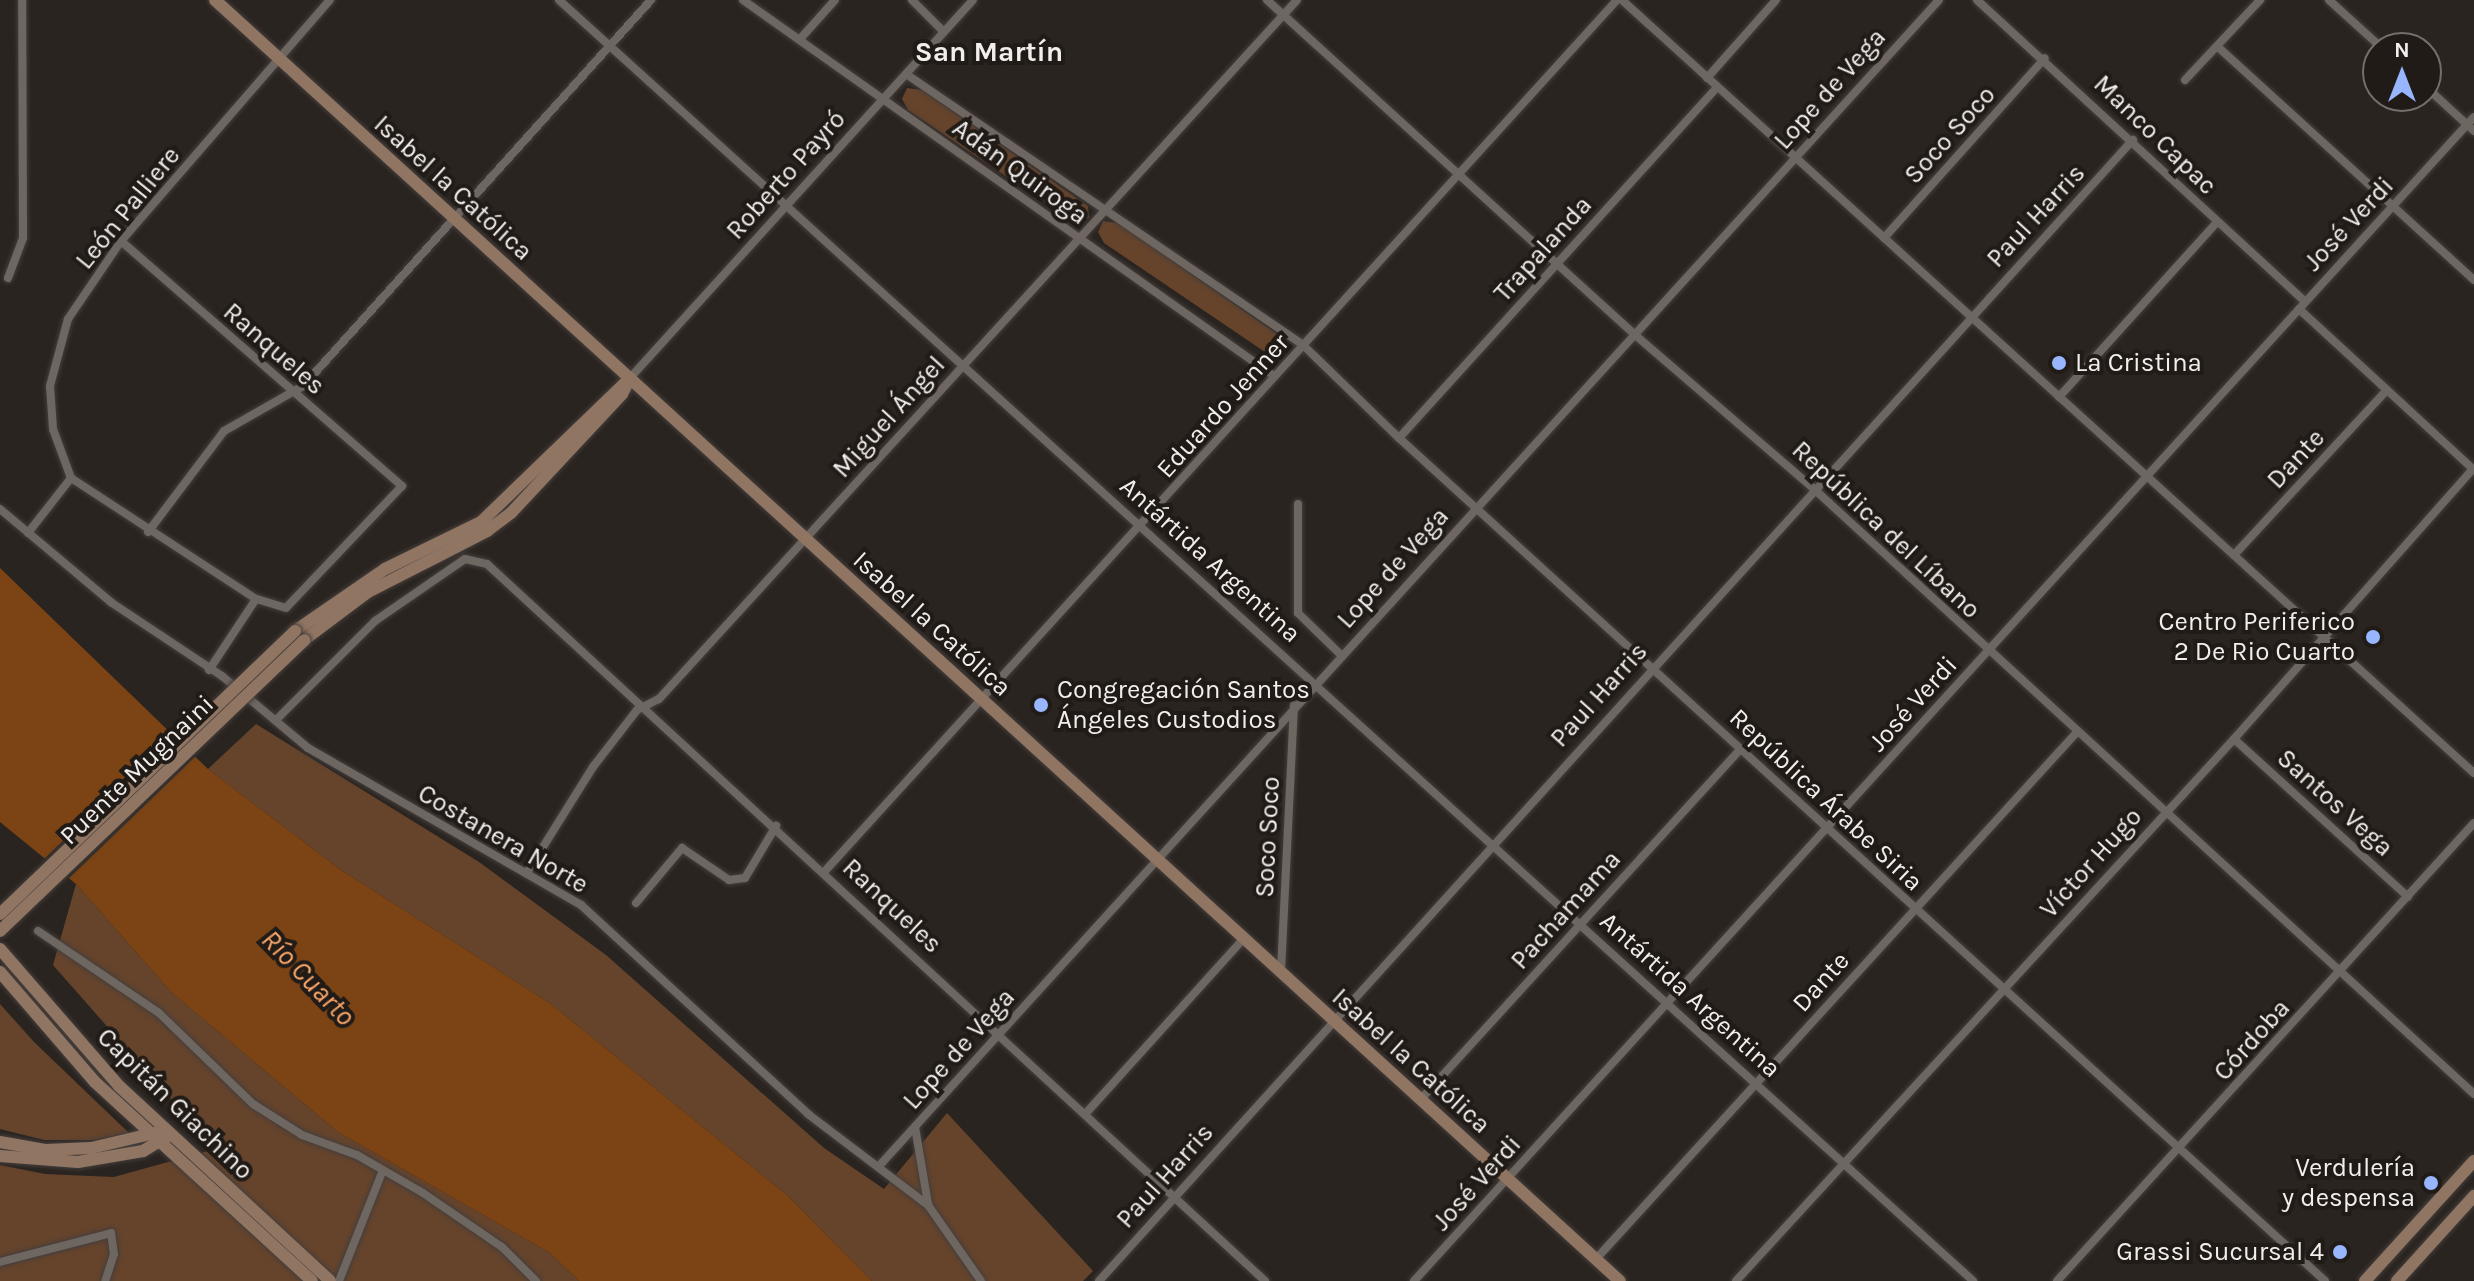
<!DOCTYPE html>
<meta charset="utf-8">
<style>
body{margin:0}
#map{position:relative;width:2474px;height:1281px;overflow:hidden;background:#2a2420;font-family:Karla,sans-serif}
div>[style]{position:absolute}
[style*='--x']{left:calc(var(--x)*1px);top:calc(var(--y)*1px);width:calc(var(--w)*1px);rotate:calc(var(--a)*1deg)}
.green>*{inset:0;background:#66442c}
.water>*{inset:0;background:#7c4414}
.pier>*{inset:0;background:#2a2420}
.roads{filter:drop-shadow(0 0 2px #443e3c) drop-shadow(0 0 2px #443e3c)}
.minor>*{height:8px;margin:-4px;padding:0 4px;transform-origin:4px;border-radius:4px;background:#6d6661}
.secondary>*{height:12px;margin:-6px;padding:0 6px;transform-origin:6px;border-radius:6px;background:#907562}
.bridges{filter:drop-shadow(0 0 2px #443e3c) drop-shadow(0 0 2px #443e3c)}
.secondary-bridge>*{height:12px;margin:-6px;padding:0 6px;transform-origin:6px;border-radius:6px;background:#907562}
.dots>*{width:22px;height:22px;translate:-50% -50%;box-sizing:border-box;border:4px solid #201b17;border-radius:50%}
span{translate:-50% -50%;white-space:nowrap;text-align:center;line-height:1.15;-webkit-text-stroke:8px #201b17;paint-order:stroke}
.street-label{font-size:26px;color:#f2eeeb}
.poi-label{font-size:26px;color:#f2eeeb}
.left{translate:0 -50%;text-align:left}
.right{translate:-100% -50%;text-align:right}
.neighbourhood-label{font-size:28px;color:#f2eeeb;font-weight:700}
.water-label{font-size:28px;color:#fca769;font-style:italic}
.north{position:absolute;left:2362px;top:32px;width:80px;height:80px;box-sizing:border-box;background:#201b17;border:2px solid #746f6c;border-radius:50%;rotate:0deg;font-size:22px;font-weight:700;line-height:32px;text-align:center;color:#f2eeeb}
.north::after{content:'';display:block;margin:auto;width:28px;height:36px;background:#97b6fd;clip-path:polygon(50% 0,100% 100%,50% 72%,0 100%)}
</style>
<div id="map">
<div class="green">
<div style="clip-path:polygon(907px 88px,922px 90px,1088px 206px,1089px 218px,1075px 223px,908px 110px,902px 99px)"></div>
<div style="clip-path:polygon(1103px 221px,1118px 223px,1284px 339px,1285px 351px,1271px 356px,1104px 243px,1098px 232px)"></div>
<div style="clip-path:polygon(256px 724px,479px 862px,606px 955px,824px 1148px,884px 1189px,947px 1113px,1093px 1271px,1083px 1281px,872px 1281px,787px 1195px,551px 1004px,341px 870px,208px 769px)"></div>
<div style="clip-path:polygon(76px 884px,172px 993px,338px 1132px,550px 1253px,579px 1281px,0 1281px,0 1165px,45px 1174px,114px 1177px,215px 1149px,53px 965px)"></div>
<div style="clip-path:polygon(0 1004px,34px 1042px,129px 1133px,94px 1140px,44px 1140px,0 1129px)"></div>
</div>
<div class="water">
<div style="clip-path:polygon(0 568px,208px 769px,341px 870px,551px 1004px,787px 1195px,872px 1281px,579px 1281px,550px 1253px,338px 1132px,172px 993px,76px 884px,0 822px)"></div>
</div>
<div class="pier">
<div style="clip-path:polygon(176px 733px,198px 754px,66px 881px,42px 861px)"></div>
</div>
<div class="roads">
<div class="minor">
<div style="--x:559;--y:0;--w:1908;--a:42.17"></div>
<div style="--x:743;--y:0;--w:651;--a:35.3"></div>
<div style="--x:912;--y:0;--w:45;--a:45"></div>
<div style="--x:1267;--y:0;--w:496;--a:42.3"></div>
<div style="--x:1634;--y:334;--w:238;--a:40.7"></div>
<div style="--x:1814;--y:489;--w:895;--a:42.51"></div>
<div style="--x:1622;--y:0;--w:1150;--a:42.22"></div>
<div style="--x:1977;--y:0;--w:444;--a:42.6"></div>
<div style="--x:2329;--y:0;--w:72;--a:42.2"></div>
<div style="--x:800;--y:39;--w:52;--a:-48.1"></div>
<div style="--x:2218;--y:47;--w:346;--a:42.3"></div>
<div style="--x:906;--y:74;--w:482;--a:34.3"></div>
<div style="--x:1304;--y:346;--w:132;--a:44.1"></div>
<div style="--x:1399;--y:438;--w:1252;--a:42.31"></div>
<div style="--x:1707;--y:78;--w:104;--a:-48.5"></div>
<div style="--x:2185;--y:80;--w:110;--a:-46.8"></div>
<div style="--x:2426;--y:87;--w:65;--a:42.5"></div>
<div style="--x:1884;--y:238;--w:241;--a:-48.2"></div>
<div style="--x:121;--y:241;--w:373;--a:41.1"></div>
<div style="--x:402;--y:486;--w:168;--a:133.6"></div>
<div style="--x:286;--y:608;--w:31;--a:-163"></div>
<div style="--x:256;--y:599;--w:221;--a:-146.8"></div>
<div style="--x:71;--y:478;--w:52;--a:-110.2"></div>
<div style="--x:53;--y:429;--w:43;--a:-94"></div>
<div style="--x:50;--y:386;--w:69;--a:-75"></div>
<div style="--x:68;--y:319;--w:94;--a:-55.8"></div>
<div style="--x:121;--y:241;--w:319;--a:-49.1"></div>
<div style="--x:8;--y:278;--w:43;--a:-69.4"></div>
<div style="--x:23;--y:238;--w:238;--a:-90.2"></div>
<div style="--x:2299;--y:309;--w:238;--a:42.6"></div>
<div style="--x:630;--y:378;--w:510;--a:-47.78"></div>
<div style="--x:2059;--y:397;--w:236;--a:-47.9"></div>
<div style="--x:1399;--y:438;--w:474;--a:-47.8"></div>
<div style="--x:1298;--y:504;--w:109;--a:90"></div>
<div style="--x:1298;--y:613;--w:60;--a:44.3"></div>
<div style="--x:0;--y:509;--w:146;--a:40"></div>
<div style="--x:112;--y:603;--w:132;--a:33.6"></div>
<div style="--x:222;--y:676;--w:112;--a:39.9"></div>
<div style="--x:308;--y:748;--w:315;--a:29.9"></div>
<div style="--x:581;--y:905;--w:309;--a:42.6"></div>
<div style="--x:808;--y:1114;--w:151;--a:37.2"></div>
<div style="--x:928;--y:1205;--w:93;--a:55.1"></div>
<div style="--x:148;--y:532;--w:126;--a:-53"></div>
<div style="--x:224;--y:431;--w:91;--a:-29.7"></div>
<div style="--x:303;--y:386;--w:520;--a:-47.96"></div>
<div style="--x:28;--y:533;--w:70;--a:-52"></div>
<div style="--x:2234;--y:555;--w:225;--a:-47.2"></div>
<div style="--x:209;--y:670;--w:85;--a:-56.5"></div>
<div style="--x:277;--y:719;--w:139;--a:-45"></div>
<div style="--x:375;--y:621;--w:109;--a:-34.6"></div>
<div style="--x:465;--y:559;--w:23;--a:13"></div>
<div style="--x:487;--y:564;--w:1058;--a:42.66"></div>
<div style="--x:2234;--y:739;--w:235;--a:42.2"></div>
<div style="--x:528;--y:871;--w:123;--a:-58"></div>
<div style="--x:593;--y:767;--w:72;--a:-52.3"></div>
<div style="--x:637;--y:710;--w:25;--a:-27"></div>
<div style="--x:659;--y:699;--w:946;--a:-47.61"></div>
<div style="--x:825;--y:871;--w:1177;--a:-47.72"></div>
<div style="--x:636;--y:903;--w:72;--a:-50.1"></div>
<div style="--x:682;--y:848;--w:57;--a:34.2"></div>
<div style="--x:729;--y:880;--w:16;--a:-7"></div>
<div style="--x:745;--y:878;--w:61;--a:-59.2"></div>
<div style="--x:38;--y:931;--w:146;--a:34.1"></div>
<div style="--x:159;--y:1013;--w:131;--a:44.1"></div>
<div style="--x:253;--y:1104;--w:58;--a:32.3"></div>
<div style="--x:302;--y:1135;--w:59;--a:20"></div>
<div style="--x:357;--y:1155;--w:76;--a:29.9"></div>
<div style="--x:423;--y:1193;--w:96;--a:34.4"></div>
<div style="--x:502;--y:1247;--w:48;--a:45"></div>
<div style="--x:1281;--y:971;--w:266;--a:-87.2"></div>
<div style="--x:1421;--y:1099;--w:474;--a:-47.6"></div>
<div style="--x:1087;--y:1112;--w:234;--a:-47.9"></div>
<div style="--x:915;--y:1127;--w:78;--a:80.4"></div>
<div style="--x:880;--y:1165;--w:1574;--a:-47.73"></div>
<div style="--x:1596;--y:1259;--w:714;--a:-47.61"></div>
<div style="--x:0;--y:1262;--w:115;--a:-14.6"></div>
<div style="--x:111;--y:1233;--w:21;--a:82"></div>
<div style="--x:114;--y:1254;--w:28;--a:108"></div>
<div style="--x:339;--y:1281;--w:119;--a:-68.4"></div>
<div style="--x:1099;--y:1281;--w:1540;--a:-47.82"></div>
<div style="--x:1414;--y:1281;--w:1574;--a:-47.68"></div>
<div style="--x:1736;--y:1281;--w:736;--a:-47.42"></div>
<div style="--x:2234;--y:739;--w:361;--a:-48.5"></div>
<div style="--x:2057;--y:1281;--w:619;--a:-47.68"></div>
</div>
<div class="secondary">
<div style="--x:215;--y:0;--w:1901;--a:42.36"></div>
<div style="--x:295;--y:631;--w:109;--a:-34.6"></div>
<div style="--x:385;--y:569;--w:107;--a:-26.1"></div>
<div style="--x:481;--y:522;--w:204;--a:-44"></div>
<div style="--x:304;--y:640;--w:80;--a:-36.9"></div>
<div style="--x:368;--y:592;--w:134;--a:-27.1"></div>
<div style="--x:487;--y:531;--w:30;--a:-37"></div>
<div style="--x:511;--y:513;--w:163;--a:-47"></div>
<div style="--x:622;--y:394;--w:18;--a:-63"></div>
<div style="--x:0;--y:949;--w:181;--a:49"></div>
<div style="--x:119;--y:1086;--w:287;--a:42.7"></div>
<div style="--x:0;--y:972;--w:145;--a:49.2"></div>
<div style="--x:95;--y:1082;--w:294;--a:42.5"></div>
<div style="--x:0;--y:1142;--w:47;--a:9.9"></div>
<div style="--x:46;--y:1150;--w:45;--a:-2.5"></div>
<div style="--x:91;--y:1148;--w:70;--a:-13.2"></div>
<div style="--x:0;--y:1156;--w:78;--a:4.4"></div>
<div style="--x:78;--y:1162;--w:66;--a:-9.6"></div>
<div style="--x:143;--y:1151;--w:27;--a:-31"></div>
<div style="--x:2365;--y:1281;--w:162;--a:-47.8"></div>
<div style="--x:2397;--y:1281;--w:115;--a:-47.8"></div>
</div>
</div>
<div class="bridges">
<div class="secondary-bridge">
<div style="--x:0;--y:914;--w:409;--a:-43.8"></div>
<div style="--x:0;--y:931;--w:421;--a:-43.7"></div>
</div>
</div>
<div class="dots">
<div style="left:2059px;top:363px;background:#97b6fd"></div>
<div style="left:2373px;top:637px;background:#97b6fd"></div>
<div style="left:1041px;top:705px;background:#97b6fd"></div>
<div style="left:2431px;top:1183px;background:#97b6fd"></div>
<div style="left:2340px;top:1252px;background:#97b6fd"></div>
</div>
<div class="street-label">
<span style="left:1830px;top:89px;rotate:-48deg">Lope de Vega</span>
<span style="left:1950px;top:135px;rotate:-48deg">Soco Soco</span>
<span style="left:2155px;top:135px;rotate:44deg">Manco Capac</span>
<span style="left:1020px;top:172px;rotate:36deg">Adán Quiroga</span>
<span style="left:786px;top:175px;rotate:-48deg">Roberto Payró</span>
<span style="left:453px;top:188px;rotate:42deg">Isabel la Católica</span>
<span style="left:128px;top:208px;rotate:-51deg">León Palliere</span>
<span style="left:2036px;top:216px;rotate:-47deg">Paul Harris</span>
<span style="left:2349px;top:224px;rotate:-47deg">José Verdi</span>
<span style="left:1543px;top:249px;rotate:-48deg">Trapalanda</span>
<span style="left:274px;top:349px;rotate:41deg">Ranqueles</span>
<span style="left:1223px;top:406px;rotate:-48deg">Eduardo Jenner</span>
<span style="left:889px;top:417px;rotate:-48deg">Miguel Ángel</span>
<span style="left:2296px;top:459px;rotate:-47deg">Dante</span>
<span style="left:1886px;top:530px;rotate:43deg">República del Líbano</span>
<span style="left:1210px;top:560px;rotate:42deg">Antártida Argentina</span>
<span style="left:1393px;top:568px;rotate:-48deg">Lope de Vega</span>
<span style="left:932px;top:624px;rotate:42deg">Isabel la Católica</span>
<span style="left:1599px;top:695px;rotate:-48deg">Paul Harris</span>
<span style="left:1913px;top:704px;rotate:-48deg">José Verdi</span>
<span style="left:137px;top:770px;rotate:-44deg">Puente Mugnaini</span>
<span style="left:1826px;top:800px;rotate:43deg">República Árabe Siria</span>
<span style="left:2335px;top:803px;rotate:42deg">Santos Vega</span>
<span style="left:1268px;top:837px;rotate:-87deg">Soco Soco</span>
<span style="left:503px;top:839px;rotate:30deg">Costanera Norte</span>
<span style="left:2091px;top:863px;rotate:-48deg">Víctor Hugo</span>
<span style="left:892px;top:906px;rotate:43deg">Ranqueles</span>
<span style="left:1566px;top:910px;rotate:-48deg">Pachamama</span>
<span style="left:1821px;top:982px;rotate:-48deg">Dante</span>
<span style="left:1690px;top:995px;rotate:42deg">Antártida Argentina</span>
<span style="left:2252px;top:1040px;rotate:-48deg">Córdoba</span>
<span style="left:959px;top:1049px;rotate:-48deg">Lope de Vega</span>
<span style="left:1411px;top:1061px;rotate:42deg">Isabel la Católica</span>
<span style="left:175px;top:1104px;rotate:44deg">Capitán Giachino</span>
<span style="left:1165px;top:1176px;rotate:-48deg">Paul Harris</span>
<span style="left:1477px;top:1183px;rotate:-48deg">José Verdi</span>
</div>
<div class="poi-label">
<span class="left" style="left:2075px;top:363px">La Cristina</span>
<span class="right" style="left:2355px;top:637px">Centro Periferico<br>2 De Rio Cuarto</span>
<span class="left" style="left:1057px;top:705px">Congregación Santos<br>Ángeles Custodios</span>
<span class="right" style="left:2415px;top:1183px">Verdulería<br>y despensa</span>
<span class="right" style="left:2324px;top:1252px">Grassi Sucursal 4</span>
</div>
<div class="neighbourhood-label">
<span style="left:989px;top:52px">San Martín</span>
</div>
<div class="water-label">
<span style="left:308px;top:978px;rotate:46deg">Río Cuarto</span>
</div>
<div class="north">N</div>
</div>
